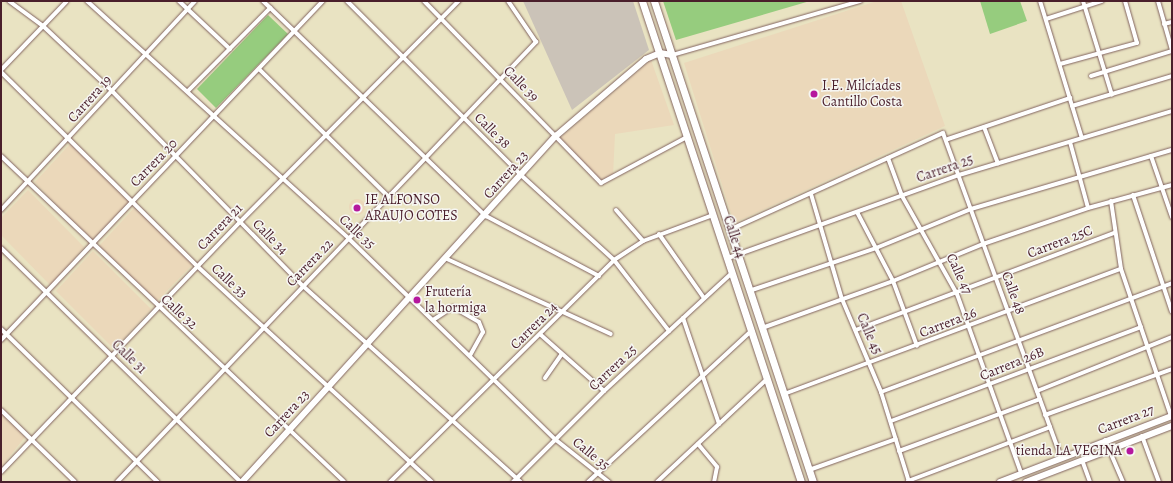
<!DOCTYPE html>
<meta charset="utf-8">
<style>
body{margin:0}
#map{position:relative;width:1173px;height:483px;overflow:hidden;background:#e9e3c2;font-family:Alegreya,serif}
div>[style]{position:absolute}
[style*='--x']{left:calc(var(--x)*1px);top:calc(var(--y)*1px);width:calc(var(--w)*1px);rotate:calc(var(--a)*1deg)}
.built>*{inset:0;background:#ebd8ba}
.round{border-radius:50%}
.industrial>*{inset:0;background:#cbc3b8}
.green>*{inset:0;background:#96cc7e}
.roads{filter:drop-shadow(0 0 1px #826460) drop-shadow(0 0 1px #826460)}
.minor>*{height:4px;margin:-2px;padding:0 2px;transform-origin:2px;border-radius:2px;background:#fff}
.tertiary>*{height:5.5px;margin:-2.75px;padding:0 2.75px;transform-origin:2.75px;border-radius:2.75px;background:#fff}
.primary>*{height:7px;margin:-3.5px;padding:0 3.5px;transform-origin:3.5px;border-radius:3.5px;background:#fff}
.dots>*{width:11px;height:11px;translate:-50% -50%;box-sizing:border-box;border:2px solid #f6f6f2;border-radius:50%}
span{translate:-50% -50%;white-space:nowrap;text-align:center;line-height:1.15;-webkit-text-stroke:3px #f6f6f2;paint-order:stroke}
.street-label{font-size:14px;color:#4a1f2b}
.poi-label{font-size:14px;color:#4a1f2b}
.left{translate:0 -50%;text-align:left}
.right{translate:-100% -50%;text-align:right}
.frame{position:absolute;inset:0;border:2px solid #4a1f2b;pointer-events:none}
</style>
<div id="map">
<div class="built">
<div style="clip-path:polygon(877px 1px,901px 1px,945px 126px,734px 223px,684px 63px)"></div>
<div style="clip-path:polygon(651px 60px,674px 125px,615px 134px,613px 176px,601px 182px,560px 138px)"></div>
<div style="clip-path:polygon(72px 142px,130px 201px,91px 241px,35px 182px)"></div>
<div style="clip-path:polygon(28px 190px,84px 247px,51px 286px,1px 235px,1px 218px)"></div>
<div class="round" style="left:349px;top:199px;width:16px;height:16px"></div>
<div style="clip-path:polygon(135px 207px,193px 264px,157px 301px,99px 246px)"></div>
<div style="clip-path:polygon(93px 251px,151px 309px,114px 349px,56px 291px)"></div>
<div style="clip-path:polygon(1px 412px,25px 437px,1px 467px)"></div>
</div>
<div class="industrial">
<div style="clip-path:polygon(523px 1px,633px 1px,649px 50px,572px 110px)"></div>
</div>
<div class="green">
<div style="clip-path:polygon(663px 1px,810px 1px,676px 40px)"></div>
<div style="clip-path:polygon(980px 1px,1020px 1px,1027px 21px,990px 34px)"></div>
<div style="clip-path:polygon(268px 15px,288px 34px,216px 108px,197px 89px)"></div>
</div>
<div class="roads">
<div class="minor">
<div style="--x:9;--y:1;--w:42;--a:36.3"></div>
<div style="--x:43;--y:26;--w:95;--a:43.3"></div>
<div style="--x:112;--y:91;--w:273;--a:45.6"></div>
<div style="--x:303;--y:286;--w:293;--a:42"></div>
<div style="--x:87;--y:1;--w:353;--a:42.2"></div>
<div style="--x:348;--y:238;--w:290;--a:44.2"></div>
<div style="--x:556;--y:440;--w:68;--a:38.4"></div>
<div style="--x:179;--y:1;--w:70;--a:43.3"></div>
<div style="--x:263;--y:1;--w:310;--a:44"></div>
<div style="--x:486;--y:216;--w:128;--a:28"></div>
<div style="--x:347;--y:1;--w:247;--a:45"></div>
<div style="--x:522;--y:176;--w:125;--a:42.4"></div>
<div style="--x:614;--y:260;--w:90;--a:52.2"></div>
<div style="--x:424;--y:1;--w:254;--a:45.8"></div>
<div style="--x:601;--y:183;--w:98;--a:-28.1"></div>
<div style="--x:1040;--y:1;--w:143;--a:73"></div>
<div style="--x:1083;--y:1;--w:98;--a:72.9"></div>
<div style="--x:1158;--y:1;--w:51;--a:74.1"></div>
<div style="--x:1046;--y:19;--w:59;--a:-17.8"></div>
<div style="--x:1164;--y:24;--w:8;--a:-14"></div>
<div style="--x:672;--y:55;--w:196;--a:-16"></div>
<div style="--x:1060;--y:64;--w:80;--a:-15.3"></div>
<div style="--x:1137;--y:43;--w:44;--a:-105.9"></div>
<div style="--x:259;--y:69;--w:181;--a:44.6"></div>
<div style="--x:1;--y:70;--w:95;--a:-46.3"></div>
<div style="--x:1;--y:72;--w:276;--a:44.7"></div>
<div style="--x:197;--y:266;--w:319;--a:42.6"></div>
<div style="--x:1091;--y:76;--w:85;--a:-17.2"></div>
<div style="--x:188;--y:91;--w:117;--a:-45.3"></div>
<div style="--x:1072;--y:106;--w:104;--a:-16.7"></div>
<div style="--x:984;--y:127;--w:39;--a:69"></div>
<div style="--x:948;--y:139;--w:129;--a:-18.6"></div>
<div style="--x:1070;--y:142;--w:68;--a:74.7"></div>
<div style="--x:1;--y:156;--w:473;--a:43.5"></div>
<div style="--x:1151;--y:156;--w:65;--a:71"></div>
<div style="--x:888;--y:158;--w:40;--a:69.8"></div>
<div style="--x:902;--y:196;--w:112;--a:60.7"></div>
<div style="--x:957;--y:294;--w:190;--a:70.3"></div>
<div style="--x:811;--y:194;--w:109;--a:73.6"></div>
<div style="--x:842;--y:299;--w:101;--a:67.2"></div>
<div style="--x:881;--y:392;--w:94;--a:72.7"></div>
<div style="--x:1133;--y:195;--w:123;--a:71.6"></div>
<div style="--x:1111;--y:201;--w:69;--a:81.6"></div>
<div style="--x:1121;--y:269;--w:155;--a:71.2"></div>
<div style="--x:1;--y:210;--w:285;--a:-47.1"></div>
<div style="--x:616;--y:210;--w:41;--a:48.9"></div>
<div style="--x:857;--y:212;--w:78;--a:62.4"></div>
<div style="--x:893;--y:281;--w:69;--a:69.7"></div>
<div style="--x:729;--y:230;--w:235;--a:-24.4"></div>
<div style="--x:943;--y:133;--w:346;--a:70"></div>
<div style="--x:659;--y:234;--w:78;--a:54.9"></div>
<div style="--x:1;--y:248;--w:335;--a:44.3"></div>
<div style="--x:728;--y:258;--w:245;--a:-19.8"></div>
<div style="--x:959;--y:175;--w:222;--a:-16.7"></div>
<div style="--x:447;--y:259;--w:180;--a:24.6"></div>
<div style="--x:749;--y:291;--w:134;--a:-18.7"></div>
<div style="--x:876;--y:248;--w:103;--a:-22.3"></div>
<div style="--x:971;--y:209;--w:209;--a:-16.4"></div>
<div style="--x:683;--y:318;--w:112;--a:71.2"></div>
<div style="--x:433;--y:320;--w:24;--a:-33"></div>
<div style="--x:453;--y:307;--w:30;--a:30"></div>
<div style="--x:479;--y:322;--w:11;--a:68"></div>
<div style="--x:483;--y:332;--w:26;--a:119"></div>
<div style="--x:762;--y:328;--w:139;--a:-19.7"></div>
<div style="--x:893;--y:281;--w:97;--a:-22.3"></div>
<div style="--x:983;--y:244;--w:111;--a:-18.9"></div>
<div style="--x:1088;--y:208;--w:87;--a:-15.3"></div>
<div style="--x:1;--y:329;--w:219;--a:44.3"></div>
<div style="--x:856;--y:330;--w:276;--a:-20.6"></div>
<div style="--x:541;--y:335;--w:84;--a:41.6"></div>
<div style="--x:1;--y:340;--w:468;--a:-46.5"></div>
<div style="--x:545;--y:378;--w:29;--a:-55"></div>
<div style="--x:1037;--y:391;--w:145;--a:-21.8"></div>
<div style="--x:881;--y:392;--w:311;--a:-20.5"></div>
<div style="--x:784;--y:394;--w:359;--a:-20.4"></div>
<div style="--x:1;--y:410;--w:103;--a:44.2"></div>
<div style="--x:1045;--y:415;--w:135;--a:-19.9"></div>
<div style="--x:891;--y:421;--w:267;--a:-20.6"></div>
<div style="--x:1142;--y:436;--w:49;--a:69.7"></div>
<div style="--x:1105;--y:440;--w:46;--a:66.8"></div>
<div style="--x:698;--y:444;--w:30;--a:50"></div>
<div style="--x:717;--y:467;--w:15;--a:101"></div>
<div style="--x:899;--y:451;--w:150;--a:-20.2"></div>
<div style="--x:1082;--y:460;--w:23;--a:70"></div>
<div style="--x:809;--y:470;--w:92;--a:-19.6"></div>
<div style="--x:1;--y:472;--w:346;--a:-46.3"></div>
<div style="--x:240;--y:222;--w:311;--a:-45.3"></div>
<div style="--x:908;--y:481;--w:152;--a:-20.8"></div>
<div style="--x:117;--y:482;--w:608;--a:-46.4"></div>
<div style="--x:536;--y:42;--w:50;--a:-124.3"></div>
<div style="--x:390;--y:482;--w:315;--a:-44.7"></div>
<div style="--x:614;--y:260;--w:35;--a:-33"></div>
<div style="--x:643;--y:241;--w:75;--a:-20.4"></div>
<div style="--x:513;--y:482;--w:129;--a:-45"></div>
<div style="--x:604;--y:391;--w:174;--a:-42.7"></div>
<div style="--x:588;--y:482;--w:222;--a:-42.8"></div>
<div style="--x:657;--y:482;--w:151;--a:-43.1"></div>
</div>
<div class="tertiary">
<div style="--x:242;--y:482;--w:467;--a:-47.8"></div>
<div style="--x:556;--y:136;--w:118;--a:-40.5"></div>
<div style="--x:646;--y:59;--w:15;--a:-23"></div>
<div style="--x:660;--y:53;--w:12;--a:9"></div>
<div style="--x:1000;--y:482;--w:184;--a:-21"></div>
<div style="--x:1026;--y:482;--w:156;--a:-21"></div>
</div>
<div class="primary">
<div style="--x:642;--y:1;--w:507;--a:71.71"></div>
<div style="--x:654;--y:1;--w:507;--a:71.71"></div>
</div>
</div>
<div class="dots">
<div style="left:814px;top:94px;background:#b5179e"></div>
<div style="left:357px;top:208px;background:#b5179e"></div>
<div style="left:417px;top:300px;background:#b5179e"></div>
<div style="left:1130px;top:451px;background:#b5179e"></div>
</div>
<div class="street-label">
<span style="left:521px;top:84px;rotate:46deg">Calle 39</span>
<span style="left:90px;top:99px;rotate:-48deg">Carrera 19</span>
<span style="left:492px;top:131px;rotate:45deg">Calle 38</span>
<span style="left:154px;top:163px;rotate:-46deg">Carrera 20</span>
<span style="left:945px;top:169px;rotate:-19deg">Carrera 25</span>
<span style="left:506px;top:175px;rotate:-48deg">Carrera 23</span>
<span style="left:220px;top:227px;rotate:-46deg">Carrera 21</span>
<span style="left:357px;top:232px;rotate:43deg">Calle 35</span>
<span style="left:270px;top:237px;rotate:45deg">Calle 34</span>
<span style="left:734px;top:237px;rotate:72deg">Calle 44</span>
<span style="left:1060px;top:242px;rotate:-21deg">Carrera 25C</span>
<span style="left:310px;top:263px;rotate:-46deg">Carrera 22</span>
<span style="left:959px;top:274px;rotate:65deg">Calle 47</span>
<span style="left:229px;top:281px;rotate:43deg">Calle 33</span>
<span style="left:1013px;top:293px;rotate:70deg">Calle 48</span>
<span style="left:179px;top:312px;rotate:43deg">Calle 32</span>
<span style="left:948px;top:323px;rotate:-21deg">Carrera 26</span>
<span style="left:534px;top:326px;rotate:-45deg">Carrera 24</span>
<span style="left:869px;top:334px;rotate:67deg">Calle 45</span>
<span style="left:129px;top:357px;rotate:44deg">Calle 31</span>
<span style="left:1012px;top:364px;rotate:-22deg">Carrera 26B</span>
<span style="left:613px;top:368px;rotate:-43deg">Carrera 25</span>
<span style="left:287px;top:414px;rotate:-47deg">Carrera 23</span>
<span style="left:1126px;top:420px;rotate:-21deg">Carrera 27</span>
<span style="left:591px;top:454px;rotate:39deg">Calle 35</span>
</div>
<div class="poi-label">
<span class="left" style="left:822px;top:94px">I.E. Milcíades<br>Cantillo Costa</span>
<span class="left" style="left:365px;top:208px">IE ALFONSO<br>ARAUJO COTES</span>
<span class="left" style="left:425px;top:300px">Frutería<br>la hormiga</span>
<span class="right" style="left:1122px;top:451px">tienda LA VECINA</span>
</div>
<div class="frame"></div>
</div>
